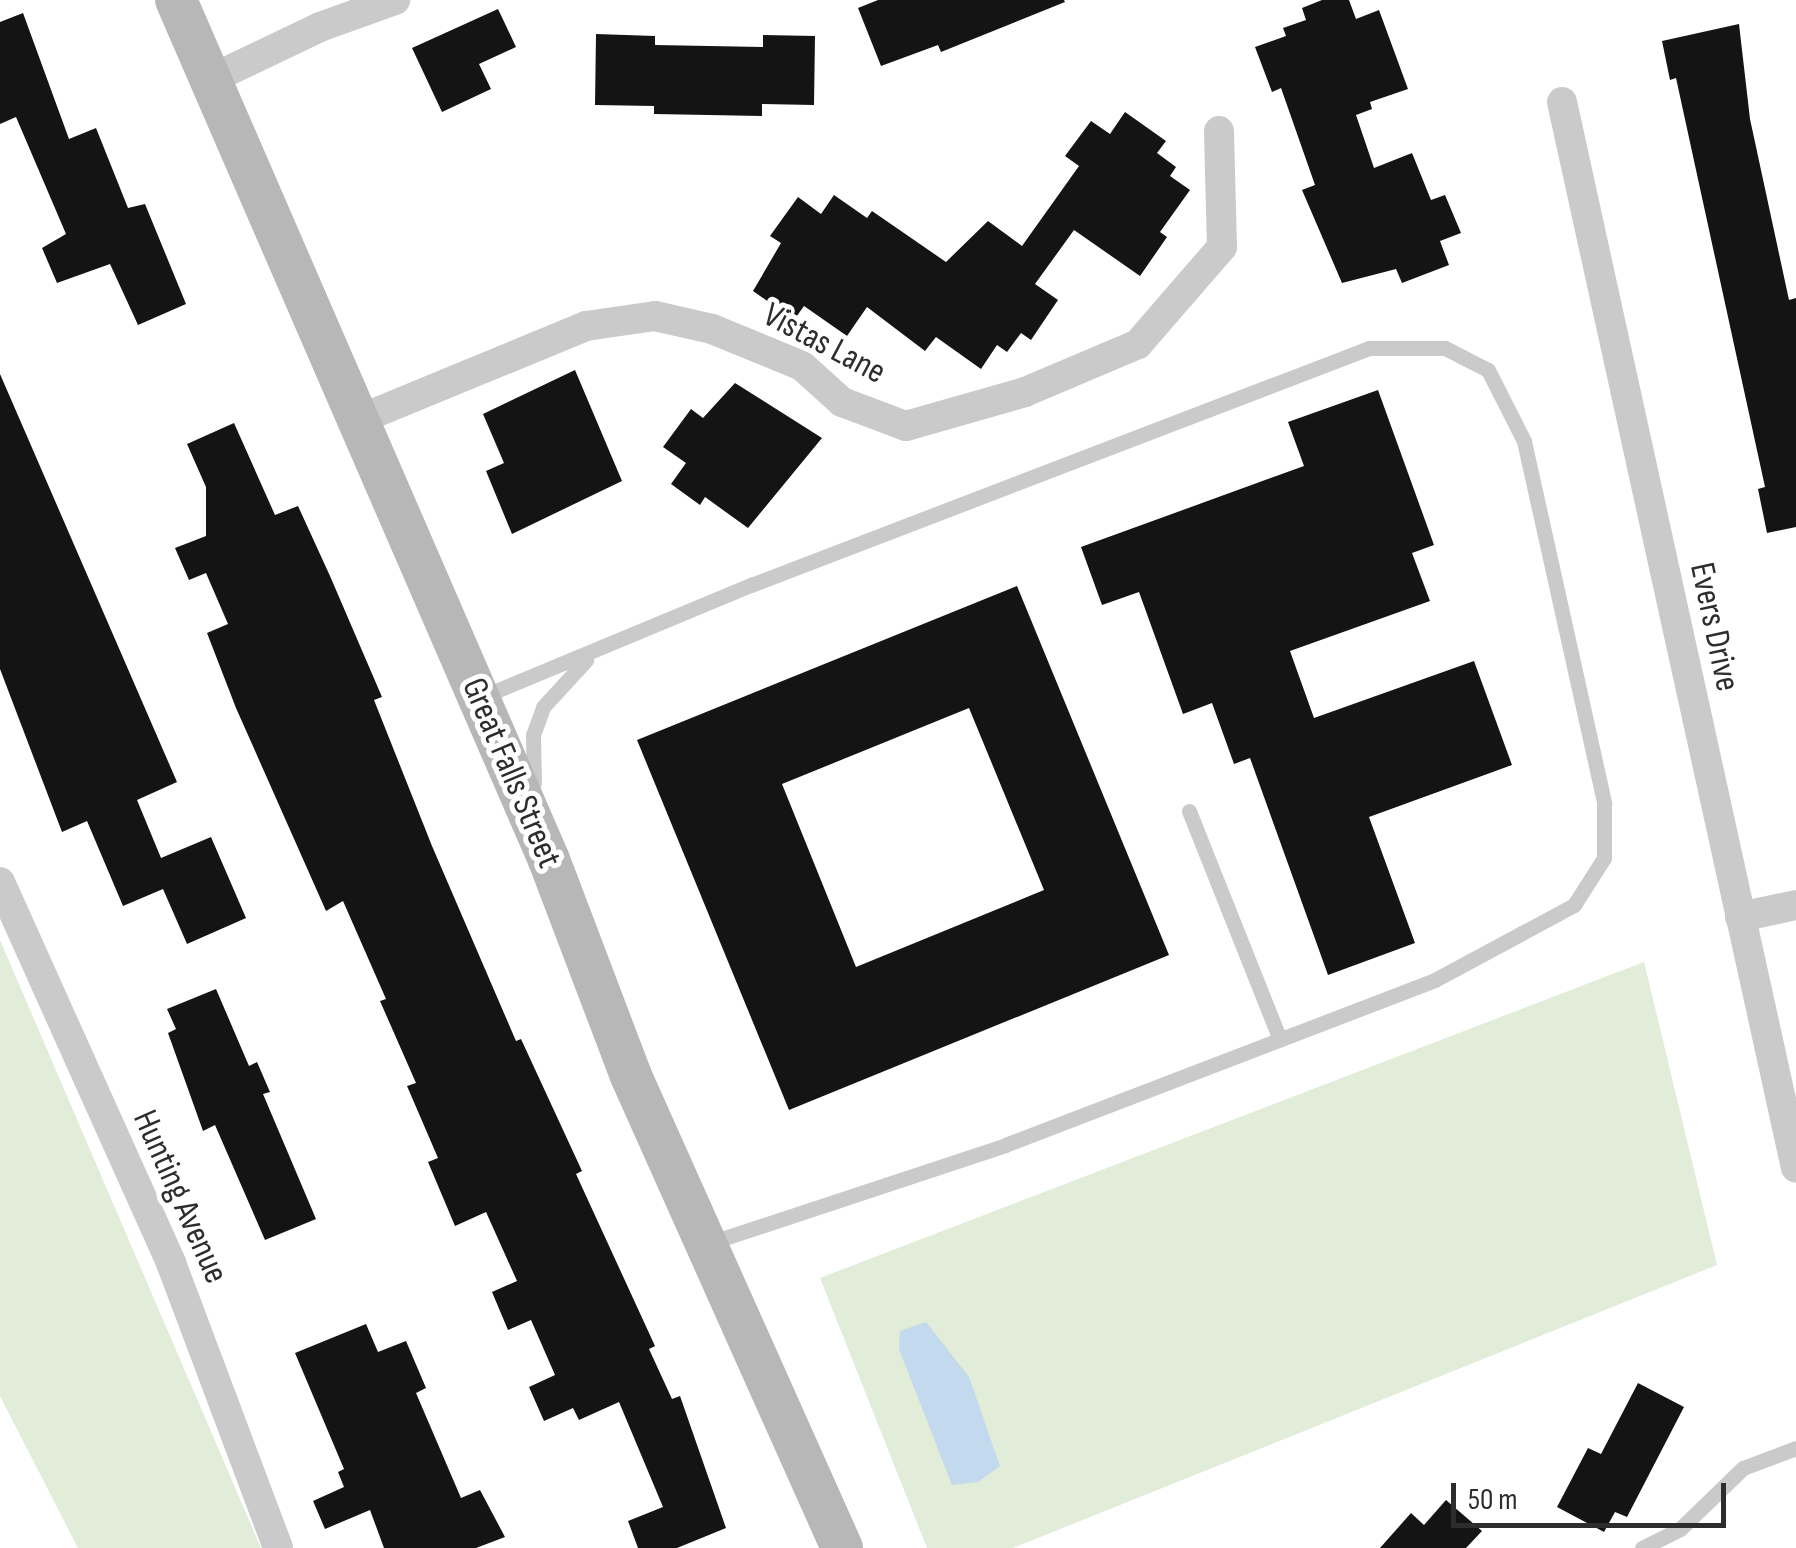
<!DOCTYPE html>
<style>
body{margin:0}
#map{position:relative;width:1796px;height:1548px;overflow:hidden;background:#fff;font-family:"Sofia Sans Condensed",sans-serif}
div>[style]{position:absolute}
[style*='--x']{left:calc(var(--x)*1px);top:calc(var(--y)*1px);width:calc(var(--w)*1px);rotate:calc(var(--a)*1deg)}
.green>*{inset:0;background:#e1ecd9}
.water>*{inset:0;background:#c3d9ed}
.building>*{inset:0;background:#141414}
.lane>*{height:15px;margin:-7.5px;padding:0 7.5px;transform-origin:7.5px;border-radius:7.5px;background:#cacaca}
.street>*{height:30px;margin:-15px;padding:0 15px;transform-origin:15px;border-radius:15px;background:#cacaca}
.secondary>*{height:42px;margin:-21px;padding:0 21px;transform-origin:21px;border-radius:21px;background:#b7b7b7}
span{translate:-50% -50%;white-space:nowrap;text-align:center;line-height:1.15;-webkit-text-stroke:10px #fff;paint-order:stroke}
.street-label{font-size:35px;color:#2d2d2d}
.scale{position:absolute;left:1451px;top:1483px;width:275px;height:45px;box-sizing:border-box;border:5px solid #2d2d2d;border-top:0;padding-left:12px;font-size:30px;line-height:35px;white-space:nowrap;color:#2d2d2d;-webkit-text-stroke:8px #fff;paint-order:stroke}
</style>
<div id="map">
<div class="green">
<div style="clip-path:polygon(0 940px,261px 1548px,78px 1548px,0 1396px)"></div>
<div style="clip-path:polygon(1644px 962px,1717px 1265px,1013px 1548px,927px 1548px,820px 1278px)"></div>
</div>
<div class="water">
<div style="clip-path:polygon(926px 1322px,969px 1377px,1000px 1466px,978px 1482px,952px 1485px,899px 1349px,900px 1331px)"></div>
</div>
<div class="building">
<div style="clip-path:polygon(878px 0,1064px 0,1065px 2px,941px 52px,938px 45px,881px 66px,858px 8px)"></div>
<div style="clip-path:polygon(1322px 0,1349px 0,1356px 19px,1379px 10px,1408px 89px,1370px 102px,1372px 109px,1356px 115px,1374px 168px,1412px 153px,1431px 200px,1445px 195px,1461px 233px,1440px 241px,1449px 265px,1402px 283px,1396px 269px,1342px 283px,1302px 190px,1315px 185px,1281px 88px,1272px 92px,1255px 47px,1286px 36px,1283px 28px,1306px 20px,1302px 8px)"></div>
<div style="clip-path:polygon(498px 9px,516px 47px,479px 64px,491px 89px,442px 112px,412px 48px)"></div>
<div style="clip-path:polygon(23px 13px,69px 139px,96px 128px,128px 208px,145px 204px,186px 304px,138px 325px,110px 264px,57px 283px,42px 248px,66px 234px,16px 117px,0 124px,0 22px)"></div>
<div style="clip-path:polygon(1739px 24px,1750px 119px,1789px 300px,1796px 298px,1796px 527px,1767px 533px,1758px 489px,1765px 487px,1676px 78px,1670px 80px,1662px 41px)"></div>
<div style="clip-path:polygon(596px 34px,655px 36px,655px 45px,763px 47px,763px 35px,815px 36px,814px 105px,762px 104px,762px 116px,654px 114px,654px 106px,595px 105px)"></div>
<div style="clip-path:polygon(1125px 112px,1166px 141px,1157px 153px,1176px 167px,1170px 176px,1190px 190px,1160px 232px,1167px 237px,1140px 276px,1074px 230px,1035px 284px,1058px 300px,1031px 340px,1021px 333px,1007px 352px,997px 345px,981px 369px,936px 337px,925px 351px,867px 307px,847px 336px,804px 306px,794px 320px,753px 291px,781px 243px,770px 236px,798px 197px,821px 214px,834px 195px,867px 218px,872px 211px,946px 262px,988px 221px,1022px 246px,1079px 166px,1065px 156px,1091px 121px,1110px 134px)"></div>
<div style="clip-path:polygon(575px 370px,622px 481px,512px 534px,486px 471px,504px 463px,483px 414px)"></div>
<div style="clip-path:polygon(0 374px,177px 782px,137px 800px,161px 858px,211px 837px,246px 918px,187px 944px,163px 889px,123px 906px,87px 821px,62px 832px,0 669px)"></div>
<div style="clip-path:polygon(735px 383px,822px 438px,748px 528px,705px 497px,700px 505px,671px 484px,686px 463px,663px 447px,691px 409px,703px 418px)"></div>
<div style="clip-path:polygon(1378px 390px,1434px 545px,1412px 553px,1430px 601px,1290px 651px,1314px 718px,1474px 661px,1512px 765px,1369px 817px,1415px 943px,1328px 975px,1250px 758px,1234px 764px,1212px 703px,1183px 714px,1139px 592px,1102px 605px,1081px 547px,1304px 466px,1288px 422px)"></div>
<div style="clip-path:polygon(234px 423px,275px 515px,298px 506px,330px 576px,382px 697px,374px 700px,432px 846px,516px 1041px,521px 1039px,582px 1171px,576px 1174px,655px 1346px,649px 1349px,672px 1399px,680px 1396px,726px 1528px,677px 1548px,638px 1548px,628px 1521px,663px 1507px,619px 1402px,579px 1420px,573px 1408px,544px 1421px,529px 1387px,555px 1375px,531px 1320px,508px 1330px,492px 1292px,517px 1281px,486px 1212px,455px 1226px,428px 1162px,438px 1158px,407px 1086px,416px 1083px,380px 1001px,386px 999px,343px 901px,326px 911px,236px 708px,207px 633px,228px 624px,206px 573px,189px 580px,175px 548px,206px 536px,206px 487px,187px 444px)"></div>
<div style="clip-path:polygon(evenodd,1017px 586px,1169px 955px,789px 1110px,637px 740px,1017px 586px,969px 708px,1044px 890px,856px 967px,782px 784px,969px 708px)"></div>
<div style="clip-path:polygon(216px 989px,249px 1066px,257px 1062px,270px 1092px,263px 1094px,316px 1219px,265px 1240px,215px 1125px,203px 1131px,168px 1033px,176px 1029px,167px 1009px)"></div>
<div style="clip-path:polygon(366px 1324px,378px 1352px,406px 1341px,426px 1388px,416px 1393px,461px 1498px,480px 1490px,505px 1537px,476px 1548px,384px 1548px,370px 1510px,325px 1529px,313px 1501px,344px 1487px,338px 1472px,344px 1469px,295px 1353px)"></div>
<div style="clip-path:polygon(1638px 1383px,1684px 1407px,1627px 1517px,1615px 1512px,1604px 1532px,1557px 1507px,1588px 1448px,1601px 1454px)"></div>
<div style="clip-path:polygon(1446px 1500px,1482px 1531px,1466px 1548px,1380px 1548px,1411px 1513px,1424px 1525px)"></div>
</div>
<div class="lane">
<div style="--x:479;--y:698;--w:295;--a:-22.6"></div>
<div style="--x:751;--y:585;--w:662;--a:-20.98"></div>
<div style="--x:1369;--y:348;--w:76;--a:0"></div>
<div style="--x:1445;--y:348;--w:48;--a:27.1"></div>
<div style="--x:1488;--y:370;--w:80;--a:63.1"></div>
<div style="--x:1524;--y:441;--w:371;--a:77.5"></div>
<div style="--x:1604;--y:803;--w:55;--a:90"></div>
<div style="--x:1604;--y:858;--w:56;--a:122.6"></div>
<div style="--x:1574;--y:905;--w:158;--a:151.7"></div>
<div style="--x:1435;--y:980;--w:460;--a:159"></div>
<div style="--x:1006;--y:1145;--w:312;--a:161.7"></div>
<div style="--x:534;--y:783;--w:48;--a:-91.2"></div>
<div style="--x:533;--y:735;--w:30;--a:-70"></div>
<div style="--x:543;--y:707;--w:64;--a:-47.5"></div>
<div style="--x:1189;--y:811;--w:246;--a:68.3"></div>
<div style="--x:1642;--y:1548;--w:42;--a:-26.6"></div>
<div style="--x:1680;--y:1529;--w:88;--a:-44.1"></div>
<div style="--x:1743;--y:1468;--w:57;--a:-20.7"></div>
</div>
<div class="street">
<div style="--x:209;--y:80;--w:123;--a:-25.5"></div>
<div style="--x:320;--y:27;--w:80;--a:-19.8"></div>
<div style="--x:1562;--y:102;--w:1091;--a:77.62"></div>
<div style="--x:358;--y:420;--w:247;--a:-22.4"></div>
<div style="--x:586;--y:326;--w:70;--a:-8.2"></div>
<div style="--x:655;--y:316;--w:58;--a:12.8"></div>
<div style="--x:712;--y:329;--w:97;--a:22.3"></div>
<div style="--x:802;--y:366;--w:54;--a:42"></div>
<div style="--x:842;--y:402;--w:68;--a:20.6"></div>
<div style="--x:906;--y:426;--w:124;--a:-15.9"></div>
<div style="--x:1025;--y:392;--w:123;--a:-23"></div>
<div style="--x:1138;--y:344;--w:128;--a:-49.1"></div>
<div style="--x:1222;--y:247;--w:116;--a:-91.5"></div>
<div style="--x:0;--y:882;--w:418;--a:65.8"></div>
<div style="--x:171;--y:1263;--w:304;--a:69.4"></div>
<div style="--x:1740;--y:917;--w:57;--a:-12.1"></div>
</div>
<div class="secondary">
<div style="--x:176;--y:0;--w:937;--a:66.55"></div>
<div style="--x:549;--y:860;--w:231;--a:69.2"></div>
<div style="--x:631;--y:1076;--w:517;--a:65.91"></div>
</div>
<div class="street-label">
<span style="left:824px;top:344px;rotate:28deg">Vistas Lane</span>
<span style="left:1714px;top:627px;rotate:78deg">Evers Drive</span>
<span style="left:511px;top:773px;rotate:67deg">Great Falls Street</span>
<span style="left:180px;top:1197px;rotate:66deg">Hunting Avenue</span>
</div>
<div class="scale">50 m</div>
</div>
